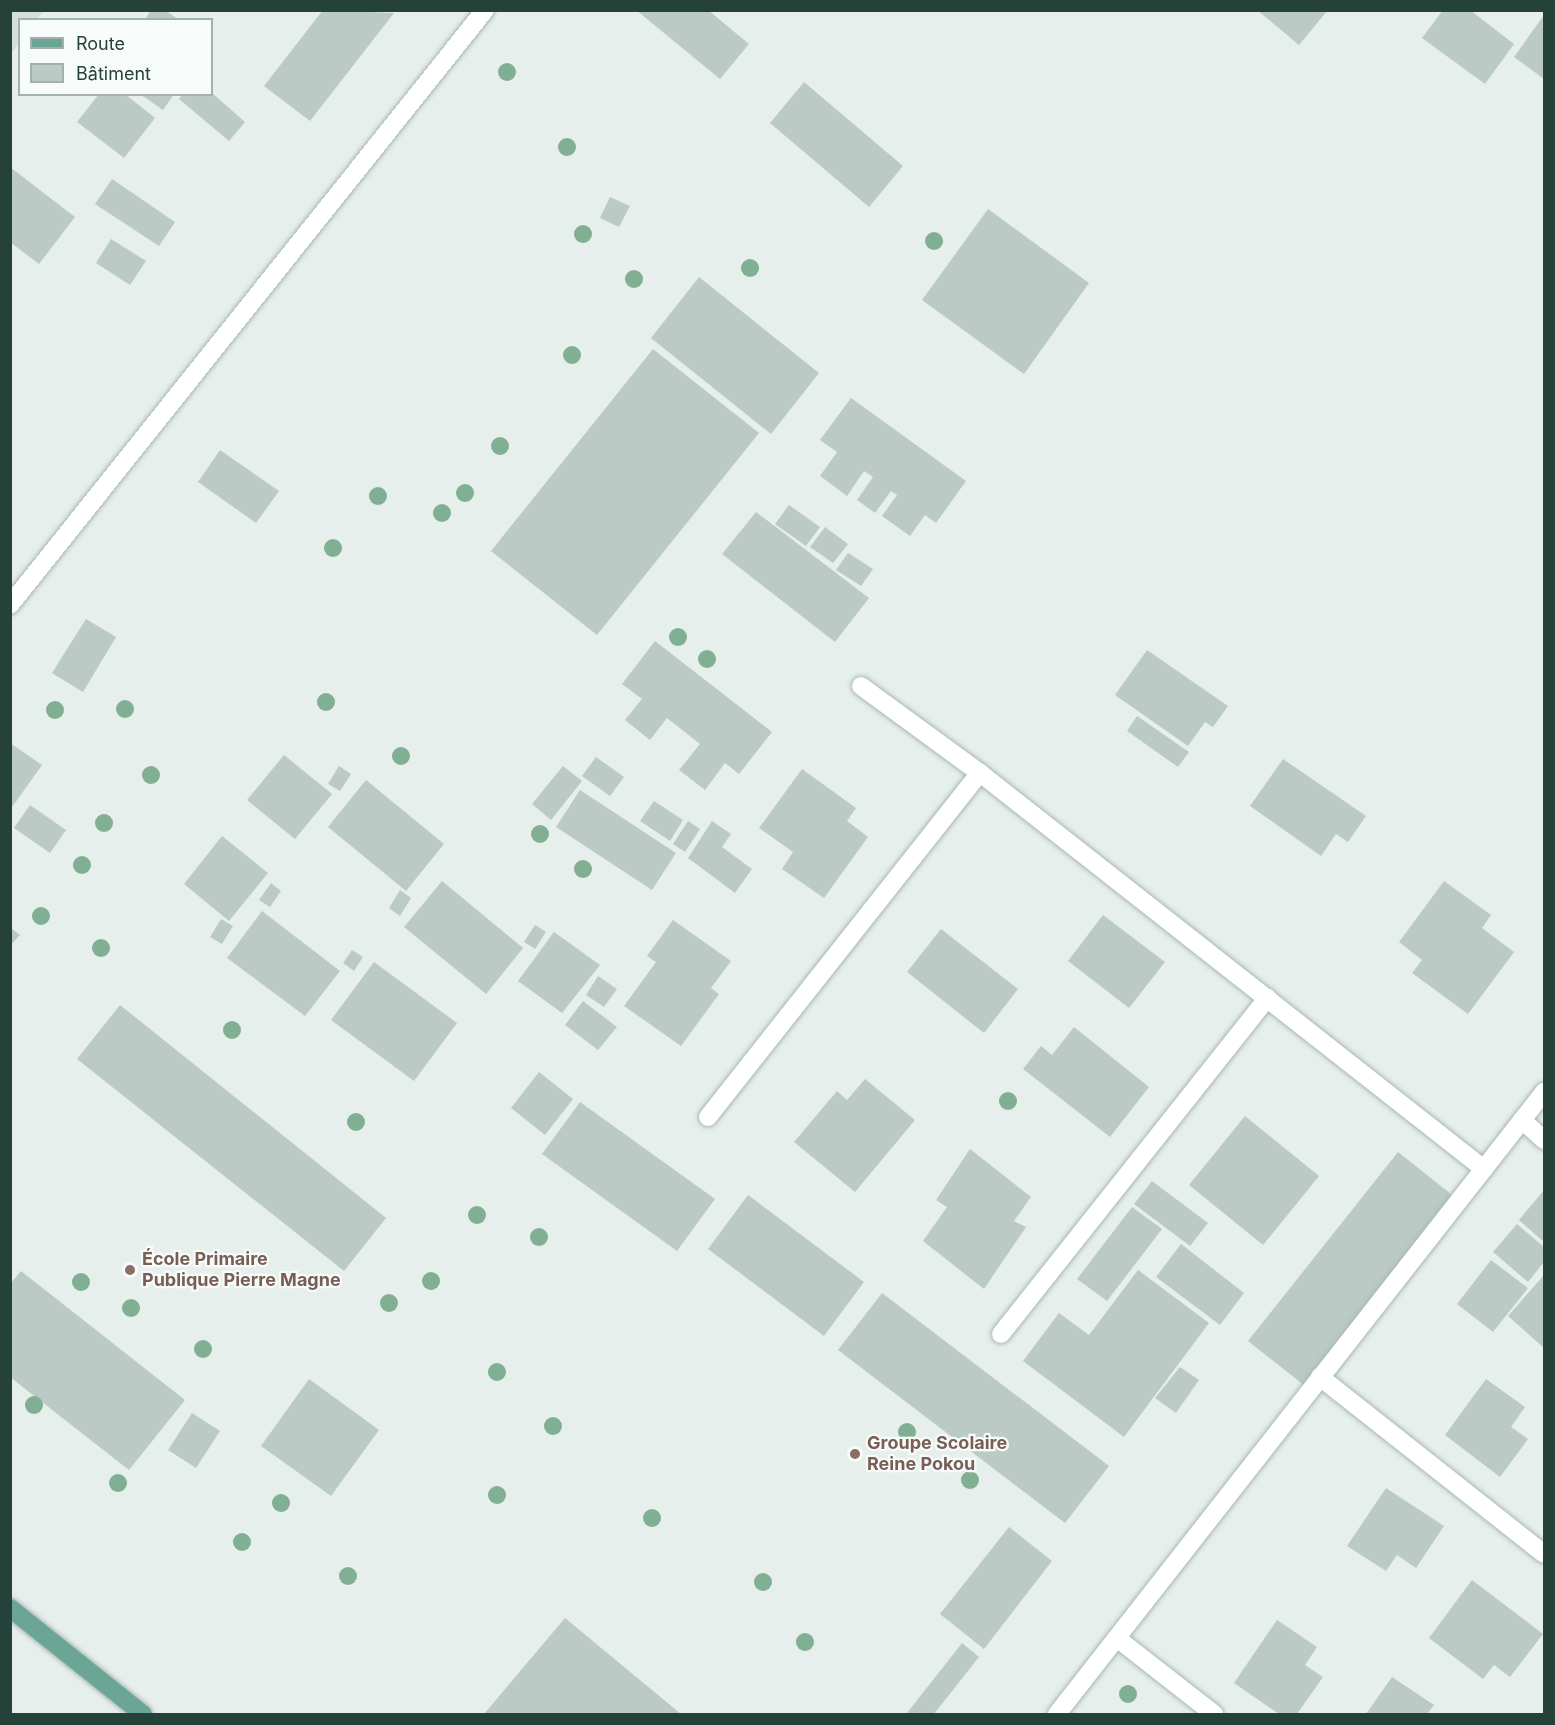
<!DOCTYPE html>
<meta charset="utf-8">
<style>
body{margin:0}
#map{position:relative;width:1555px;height:1725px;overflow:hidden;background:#e6efeb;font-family:Inter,sans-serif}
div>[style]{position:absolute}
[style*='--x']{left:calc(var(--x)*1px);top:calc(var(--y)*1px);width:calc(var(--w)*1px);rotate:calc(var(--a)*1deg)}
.built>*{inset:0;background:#d4dfda}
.building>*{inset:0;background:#bbcac4}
.roads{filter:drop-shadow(0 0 2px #a8b8b2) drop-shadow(0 0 2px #a8b8b2)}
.minor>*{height:18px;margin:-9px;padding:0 9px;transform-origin:9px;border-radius:9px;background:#fff}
.major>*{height:18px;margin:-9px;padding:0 9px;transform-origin:9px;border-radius:9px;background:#6aa596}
.trees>*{width:18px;height:18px;margin:-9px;border-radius:50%;background:#80af93}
.dots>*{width:16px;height:16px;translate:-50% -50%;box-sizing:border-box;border:3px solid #f7fbf9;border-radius:50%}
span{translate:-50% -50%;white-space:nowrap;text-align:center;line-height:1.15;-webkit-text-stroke:4.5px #f7fbf9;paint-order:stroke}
.education-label{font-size:18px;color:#785e54;font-weight:700}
.left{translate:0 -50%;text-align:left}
.frame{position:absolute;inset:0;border:12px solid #24423a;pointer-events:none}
.legend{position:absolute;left:18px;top:18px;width:195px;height:78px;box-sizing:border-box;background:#f7fbf9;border:2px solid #a3b1ad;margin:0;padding:8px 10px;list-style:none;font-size:18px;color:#24423a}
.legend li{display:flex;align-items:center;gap:12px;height:30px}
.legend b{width:30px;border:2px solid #a3b1ad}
</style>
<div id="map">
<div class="built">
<div style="clip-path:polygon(11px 10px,44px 11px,37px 19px,20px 20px,19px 43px,11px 54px)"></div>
</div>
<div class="building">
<div style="clip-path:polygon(151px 10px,165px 10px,179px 20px,145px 20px)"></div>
<div style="clip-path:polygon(323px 10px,394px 13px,310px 121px,264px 86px)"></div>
<div style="clip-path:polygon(636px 10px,708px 10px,749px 44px,720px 79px)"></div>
<div style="clip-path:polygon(1257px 10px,1328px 10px,1299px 45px)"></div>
<div style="clip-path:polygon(1443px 10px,1470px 10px,1514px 44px,1485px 84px,1422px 38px)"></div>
<div style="clip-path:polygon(1544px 15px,1544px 79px,1514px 57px)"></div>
<div style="clip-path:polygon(804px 82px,903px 166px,869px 207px,770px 123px)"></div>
<div style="clip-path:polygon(212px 93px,245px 122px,229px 141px,179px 99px,183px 94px)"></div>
<div style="clip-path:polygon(99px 94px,125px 94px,155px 118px,124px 158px,77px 122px)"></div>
<div style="clip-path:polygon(140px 94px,174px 94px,163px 110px)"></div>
<div style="clip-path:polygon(10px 167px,75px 217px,39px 264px,10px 242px)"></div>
<div style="clip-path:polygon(112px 179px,175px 222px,159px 246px,95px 204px)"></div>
<div style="clip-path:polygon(610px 197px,630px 206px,619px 227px,600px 218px)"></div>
<div style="clip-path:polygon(988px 209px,1089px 283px,1024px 374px,922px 300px)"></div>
<div style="clip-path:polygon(111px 239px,146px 261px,130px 285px,96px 263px)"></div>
<div style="clip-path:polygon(699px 277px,819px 373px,771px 434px,651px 338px)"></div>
<div style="clip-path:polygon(653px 349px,759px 433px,597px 635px,491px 551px)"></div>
<div style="clip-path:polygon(851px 398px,966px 481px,936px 523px,925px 515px,910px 536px,882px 516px,897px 495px,891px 491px,875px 513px,857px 500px,873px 477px,864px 471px,847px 496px,820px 476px,837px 452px,820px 440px)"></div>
<div style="clip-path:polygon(220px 450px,279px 491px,256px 523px,198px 482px)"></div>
<div style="clip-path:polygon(789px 505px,820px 527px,806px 546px,775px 524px)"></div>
<div style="clip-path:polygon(756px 512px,869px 598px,835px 642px,722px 554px)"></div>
<div style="clip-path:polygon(825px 527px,848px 544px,833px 563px,810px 547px)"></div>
<div style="clip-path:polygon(848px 553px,873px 569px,861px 586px,836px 570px)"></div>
<div style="clip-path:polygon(86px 619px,116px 637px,83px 692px,52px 673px)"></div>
<div style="clip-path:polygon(655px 641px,772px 732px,739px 774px,725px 763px,705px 790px,679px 770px,700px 744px,667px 718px,650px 740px,625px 720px,642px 699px,622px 684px)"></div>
<div style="clip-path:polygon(1147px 650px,1228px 706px,1213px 727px,1205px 722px,1188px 746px,1115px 695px)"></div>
<div style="clip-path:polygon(1137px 716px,1189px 752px,1178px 767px,1127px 731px)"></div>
<div style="clip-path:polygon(10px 743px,42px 765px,10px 810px)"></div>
<div style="clip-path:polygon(284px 755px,332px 794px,295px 839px,247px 800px)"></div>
<div style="clip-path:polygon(596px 757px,624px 777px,610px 796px,582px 776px)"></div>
<div style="clip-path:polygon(1283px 759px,1366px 816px,1348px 842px,1336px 834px,1321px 856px,1250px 806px)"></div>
<div style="clip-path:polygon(339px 766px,351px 774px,340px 791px,328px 784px)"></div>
<div style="clip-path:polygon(563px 766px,582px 781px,551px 820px,532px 804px)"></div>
<div style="clip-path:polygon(802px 769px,856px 808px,847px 821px,868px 837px,824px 898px,782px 869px,793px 852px,759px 828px)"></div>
<div style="clip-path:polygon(366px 780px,444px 844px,406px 891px,328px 827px)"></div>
<div style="clip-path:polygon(580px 790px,676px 853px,652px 890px,556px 827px)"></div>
<div style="clip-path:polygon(654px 801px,683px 820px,670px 841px,640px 821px)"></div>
<div style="clip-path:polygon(30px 805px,66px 830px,50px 853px,14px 828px)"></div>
<div style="clip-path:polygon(688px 821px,700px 829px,685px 852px,673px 844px)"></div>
<div style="clip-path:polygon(712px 821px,731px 834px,722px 847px,752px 869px,735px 893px,688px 858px)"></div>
<div style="clip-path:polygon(222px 836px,268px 873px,229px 921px,184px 884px)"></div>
<div style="clip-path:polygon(442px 881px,523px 948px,486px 994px,404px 927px)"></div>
<div style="clip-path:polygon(1444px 881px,1491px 915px,1482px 928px,1514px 952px,1468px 1014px,1412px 973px,1422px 960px,1399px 942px)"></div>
<div style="clip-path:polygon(271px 883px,281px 891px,270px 907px,259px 900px)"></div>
<div style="clip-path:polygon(400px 890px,411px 898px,400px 916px,389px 908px)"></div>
<div style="clip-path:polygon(262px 911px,340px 971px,305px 1016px,227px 958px)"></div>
<div style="clip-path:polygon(1103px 915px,1165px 962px,1129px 1008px,1068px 961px)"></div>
<div style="clip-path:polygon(221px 919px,233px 926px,222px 944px,210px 937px)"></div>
<div style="clip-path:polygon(673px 920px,731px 961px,711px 988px,719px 994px,681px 1046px,624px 1006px,656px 962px,647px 956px)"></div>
<div style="clip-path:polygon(535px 925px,546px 932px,535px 949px,524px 942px)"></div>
<div style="clip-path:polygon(10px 927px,20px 935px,10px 946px)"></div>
<div style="clip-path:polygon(941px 929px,1018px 989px,984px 1033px,907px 972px)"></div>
<div style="clip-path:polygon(554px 932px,600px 965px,562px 1013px,518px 981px)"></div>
<div style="clip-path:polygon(352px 950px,363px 957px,354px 971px,343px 963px)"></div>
<div style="clip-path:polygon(374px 962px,457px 1023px,414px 1081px,331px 1020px)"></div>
<div style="clip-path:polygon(598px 976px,617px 989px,604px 1007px,586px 995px)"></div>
<div style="clip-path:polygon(583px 1001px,617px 1027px,598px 1050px,565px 1025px)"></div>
<div style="clip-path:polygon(120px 1005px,386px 1218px,344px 1271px,77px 1059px)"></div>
<div style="clip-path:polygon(1074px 1027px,1149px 1087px,1110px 1137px,1023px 1069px,1041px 1046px,1052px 1055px)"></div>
<div style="clip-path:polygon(539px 1072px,573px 1099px,545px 1135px,511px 1108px)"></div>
<div style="clip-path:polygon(865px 1079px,915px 1120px,855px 1192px,794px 1142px,837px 1091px,847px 1100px)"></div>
<div style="clip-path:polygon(580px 1102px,715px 1199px,677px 1251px,542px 1154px)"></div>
<div style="clip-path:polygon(1245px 1116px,1319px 1176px,1263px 1245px,1189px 1185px)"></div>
<div style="clip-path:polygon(970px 1149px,1031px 1197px,1014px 1221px,1026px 1227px,984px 1289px,923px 1241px,947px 1207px,936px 1200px)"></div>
<div style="clip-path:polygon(1398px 1152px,1456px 1198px,1305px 1386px,1248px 1341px)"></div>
<div style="clip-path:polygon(1152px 1181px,1208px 1223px,1190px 1246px,1134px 1204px)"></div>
<div style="clip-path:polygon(1544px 1190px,1544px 1242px,1519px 1220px)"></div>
<div style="clip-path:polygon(748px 1195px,864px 1282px,824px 1336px,708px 1249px)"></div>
<div style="clip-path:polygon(1132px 1207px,1162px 1229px,1107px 1301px,1077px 1279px)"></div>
<div style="clip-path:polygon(1517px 1224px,1544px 1247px,1544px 1262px,1528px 1282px,1493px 1252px)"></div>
<div style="clip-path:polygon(1181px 1244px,1244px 1293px,1220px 1325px,1156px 1277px)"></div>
<div style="clip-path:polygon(1491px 1260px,1528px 1288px,1493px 1332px,1457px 1304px)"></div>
<div style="clip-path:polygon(1138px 1270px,1209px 1323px,1124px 1437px,1023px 1361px,1059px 1313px,1089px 1335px)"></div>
<div style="clip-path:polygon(21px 1271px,185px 1400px,129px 1470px,10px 1377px,10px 1284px)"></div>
<div style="clip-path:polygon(1544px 1275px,1544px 1348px,1508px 1316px)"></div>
<div style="clip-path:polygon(882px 1293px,1109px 1466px,1065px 1523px,838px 1350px)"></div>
<div style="clip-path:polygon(1180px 1367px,1199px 1380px,1176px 1413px,1155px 1398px)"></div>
<div style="clip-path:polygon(309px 1379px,379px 1430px,331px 1496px,261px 1446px)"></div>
<div style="clip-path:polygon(1486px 1379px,1525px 1407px,1511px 1427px,1528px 1439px,1500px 1477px,1445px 1435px)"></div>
<div style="clip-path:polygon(192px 1413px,220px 1431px,196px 1468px,168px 1450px)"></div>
<div style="clip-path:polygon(1386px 1488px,1444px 1526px,1416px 1568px,1397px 1555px,1386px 1571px,1347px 1546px)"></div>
<div style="clip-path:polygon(1009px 1527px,1052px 1561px,984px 1649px,940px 1614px)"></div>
<div style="clip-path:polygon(1472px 1580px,1543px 1634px,1510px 1677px,1494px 1665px,1483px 1679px,1429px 1638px)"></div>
<div style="clip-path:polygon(565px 1618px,681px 1714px,484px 1714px)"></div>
<div style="clip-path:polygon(1277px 1620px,1317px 1647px,1305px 1665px,1323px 1677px,1297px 1714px,1279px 1714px,1234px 1683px)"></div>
<div style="clip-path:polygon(962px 1643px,979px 1657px,934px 1714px,910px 1714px,907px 1713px)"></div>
<div style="clip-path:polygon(1392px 1677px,1434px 1705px,1427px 1714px,1366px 1714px)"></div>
</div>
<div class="roads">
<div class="minor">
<div style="--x:10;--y:605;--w:761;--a:-51.4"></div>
<div style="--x:861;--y:686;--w:147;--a:36.2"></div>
<div style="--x:980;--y:773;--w:641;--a:38.16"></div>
<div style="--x:708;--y:1117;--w:439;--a:-51.7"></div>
<div style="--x:1522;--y:1120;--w:30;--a:42"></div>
<div style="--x:1001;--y:1334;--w:429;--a:-51.6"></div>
<div style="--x:1320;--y:1377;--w:285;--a:38.3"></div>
<div style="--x:1118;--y:1639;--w:122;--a:38"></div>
<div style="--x:1057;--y:1714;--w:790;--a:-51.94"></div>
</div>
<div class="major">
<div style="--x:10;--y:1608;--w:170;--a:38.6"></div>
</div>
</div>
<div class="trees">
<div style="left:507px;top:72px"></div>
<div style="left:567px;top:147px"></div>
<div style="left:583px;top:234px"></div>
<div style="left:934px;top:241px"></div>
<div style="left:750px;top:268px"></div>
<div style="left:634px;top:279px"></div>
<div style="left:572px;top:355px"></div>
<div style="left:500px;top:446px"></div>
<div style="left:465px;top:493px"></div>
<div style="left:378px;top:496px"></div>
<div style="left:442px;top:513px"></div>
<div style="left:333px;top:548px"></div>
<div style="left:678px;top:637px"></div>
<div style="left:707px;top:659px"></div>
<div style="left:326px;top:702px"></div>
<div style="left:125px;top:709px"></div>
<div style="left:55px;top:710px"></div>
<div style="left:401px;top:756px"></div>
<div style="left:151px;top:775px"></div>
<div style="left:104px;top:823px"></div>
<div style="left:540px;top:834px"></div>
<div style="left:82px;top:865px"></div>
<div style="left:583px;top:869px"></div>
<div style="left:41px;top:916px"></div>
<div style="left:101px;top:948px"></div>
<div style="left:232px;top:1030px"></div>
<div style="left:1008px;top:1101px"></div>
<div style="left:356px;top:1122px"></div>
<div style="left:477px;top:1215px"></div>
<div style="left:539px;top:1237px"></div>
<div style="left:431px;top:1281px"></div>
<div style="left:81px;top:1282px"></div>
<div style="left:389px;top:1303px"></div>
<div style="left:131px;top:1308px"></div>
<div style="left:203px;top:1349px"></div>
<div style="left:497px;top:1372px"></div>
<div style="left:34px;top:1405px"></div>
<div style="left:553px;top:1426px"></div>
<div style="left:907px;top:1432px"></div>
<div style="left:970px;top:1480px"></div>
<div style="left:118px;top:1483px"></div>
<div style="left:497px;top:1495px"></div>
<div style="left:281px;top:1503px"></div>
<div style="left:652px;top:1518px"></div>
<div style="left:242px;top:1542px"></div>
<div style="left:348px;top:1576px"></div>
<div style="left:763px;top:1582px"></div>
<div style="left:805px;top:1642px"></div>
<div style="left:1128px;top:1694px"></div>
</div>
<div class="dots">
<div style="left:130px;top:1270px;background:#8d6e63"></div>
<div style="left:855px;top:1454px;background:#8d6e63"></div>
</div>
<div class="education-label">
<span class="left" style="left:142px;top:1270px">École Primaire<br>Publique Pierre Magne</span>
<span class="left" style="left:867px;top:1454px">Groupe Scolaire<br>Reine Pokou</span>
</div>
<div class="frame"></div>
<ul class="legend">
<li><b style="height:8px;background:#6aa596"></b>Route</li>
<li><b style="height:16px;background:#bbcac4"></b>Bâtiment</li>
</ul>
</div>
